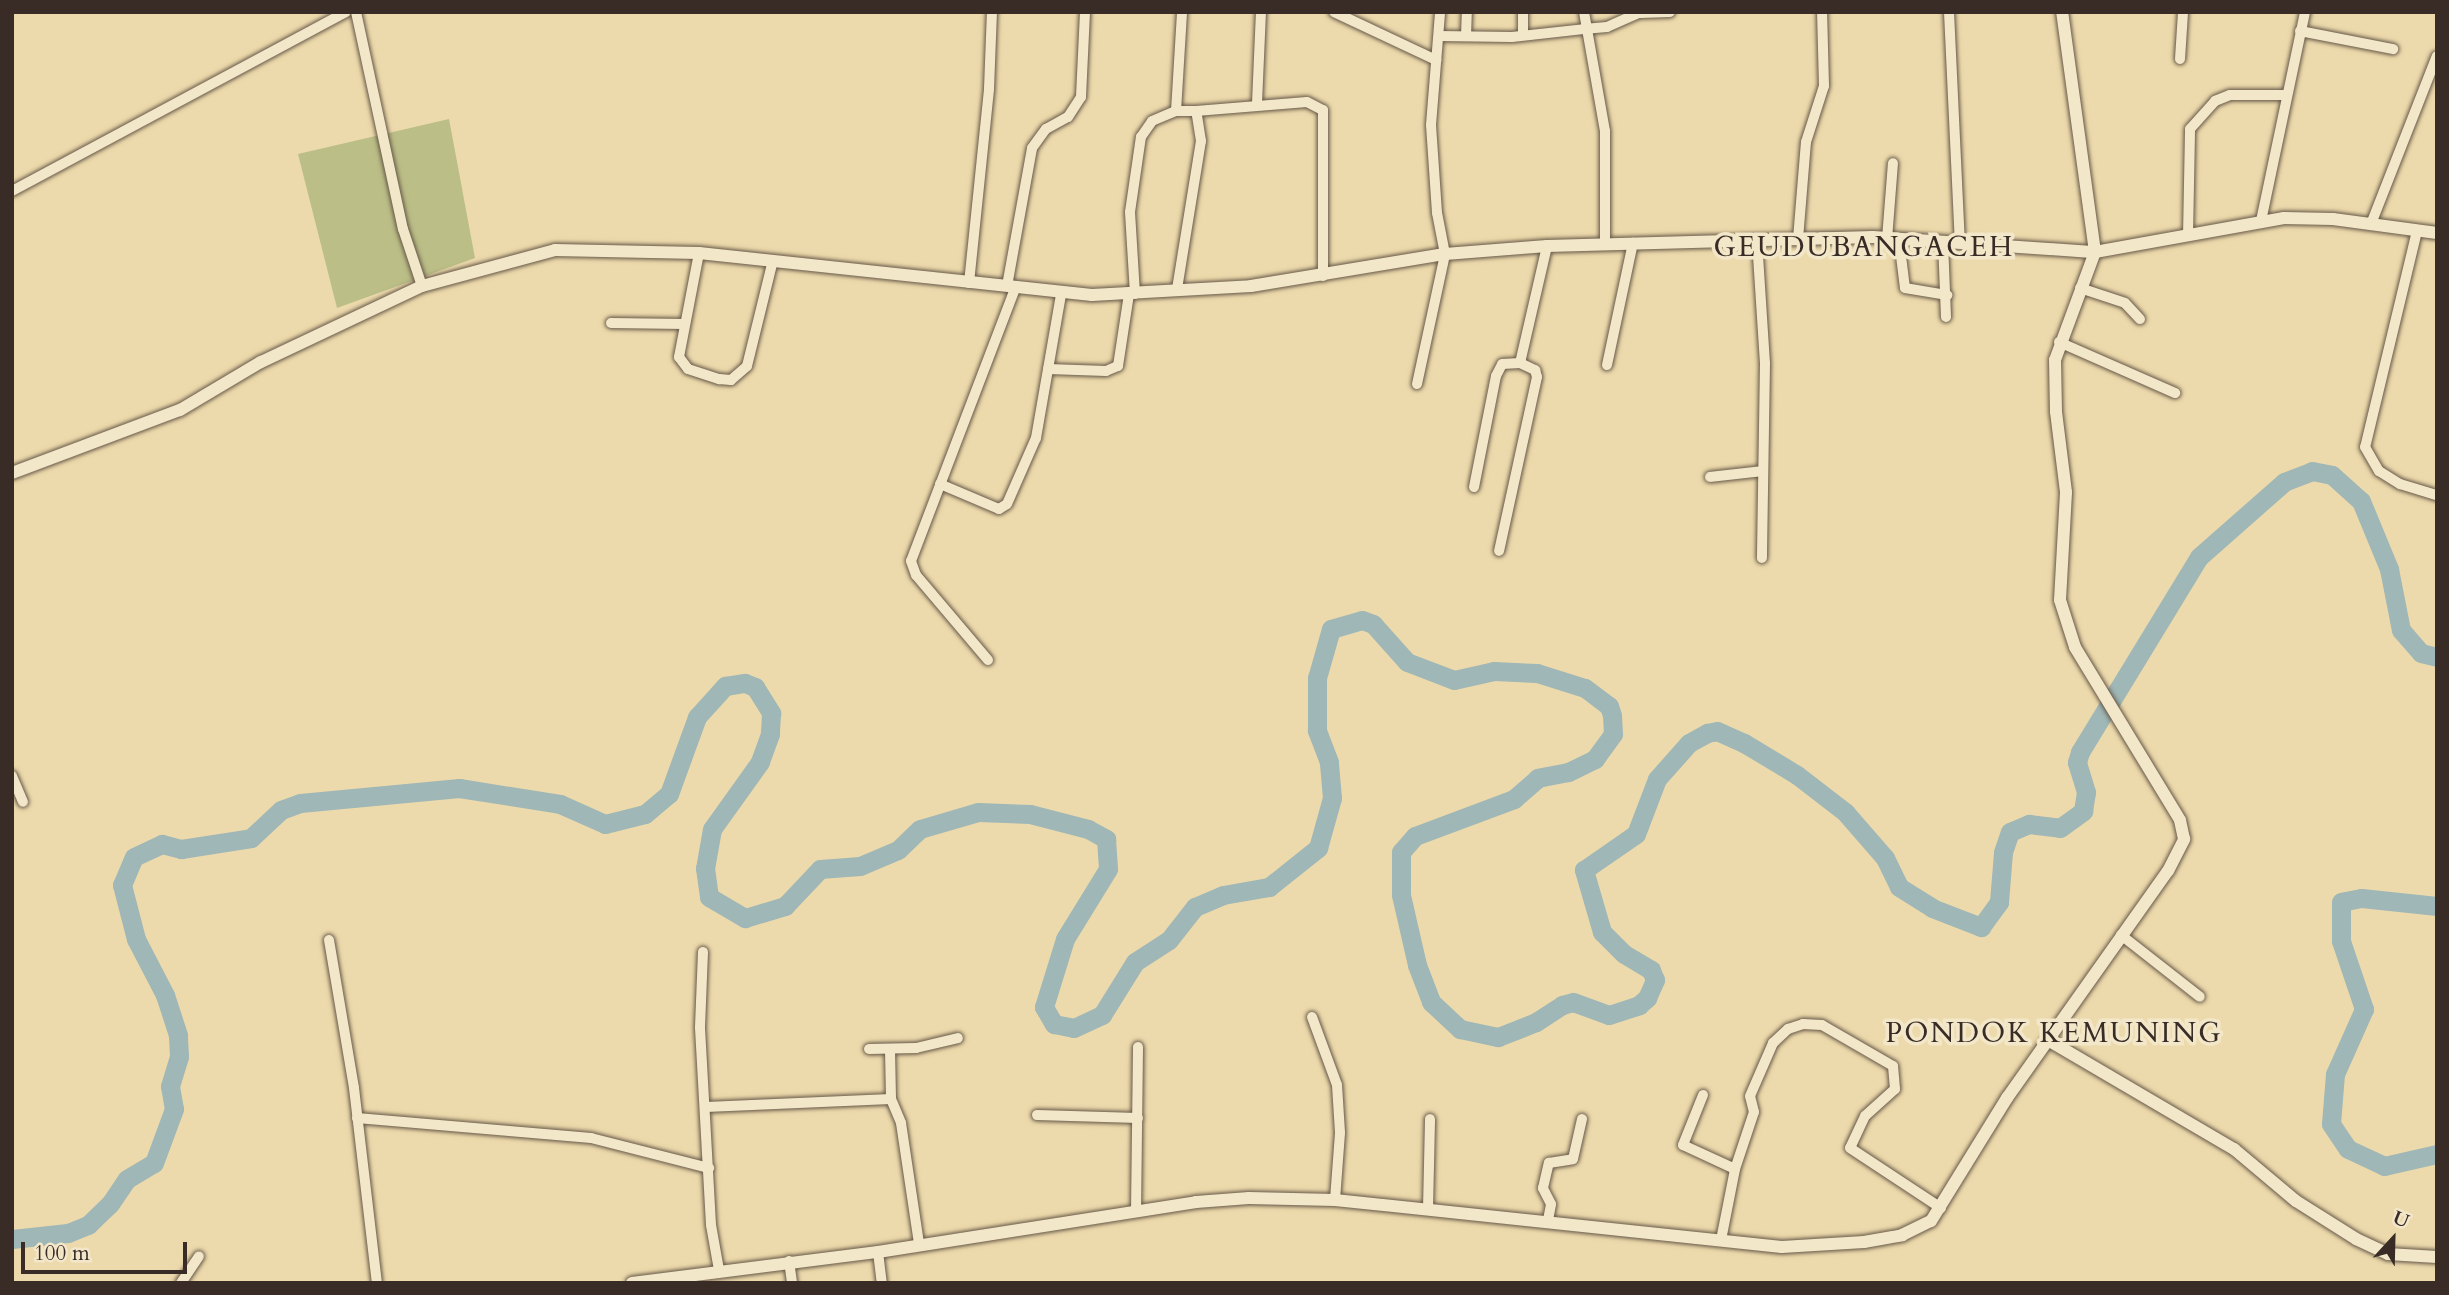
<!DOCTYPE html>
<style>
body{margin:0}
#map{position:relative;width:2449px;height:1295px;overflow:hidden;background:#eddaac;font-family:Cardo,serif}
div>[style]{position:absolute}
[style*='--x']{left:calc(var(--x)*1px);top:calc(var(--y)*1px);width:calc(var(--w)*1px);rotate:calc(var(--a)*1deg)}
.green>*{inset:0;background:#bbbe87}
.river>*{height:19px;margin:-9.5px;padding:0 9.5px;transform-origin:9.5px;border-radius:9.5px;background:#9fb7b6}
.roads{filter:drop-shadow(0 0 2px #665848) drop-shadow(0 0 2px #665848)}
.minor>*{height:10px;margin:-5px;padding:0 5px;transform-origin:5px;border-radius:5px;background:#f3e7c9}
.tertiary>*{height:12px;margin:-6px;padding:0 6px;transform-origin:6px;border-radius:6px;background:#f3e7c9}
span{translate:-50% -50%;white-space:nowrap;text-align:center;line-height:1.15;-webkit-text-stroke:7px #f3e7c9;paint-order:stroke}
.quarter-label{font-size:28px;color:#392c26;letter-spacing:2px}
.frame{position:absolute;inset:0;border:14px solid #392c26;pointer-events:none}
.north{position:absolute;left:2358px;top:1204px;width:70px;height:70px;-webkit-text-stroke:5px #f3e7c9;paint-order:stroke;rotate:22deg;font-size:19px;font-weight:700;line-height:28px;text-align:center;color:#392c26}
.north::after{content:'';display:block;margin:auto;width:24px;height:32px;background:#392c26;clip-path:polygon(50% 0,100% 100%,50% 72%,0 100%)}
.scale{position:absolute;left:21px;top:1242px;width:166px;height:32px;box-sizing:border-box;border:4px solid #392c26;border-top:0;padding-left:9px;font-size:21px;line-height:24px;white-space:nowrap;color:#392c26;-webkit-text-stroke:5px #f3e7c9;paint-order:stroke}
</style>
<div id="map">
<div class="green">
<div style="clip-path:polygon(449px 119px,475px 258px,337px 308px,298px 154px)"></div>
</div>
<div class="river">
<div style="--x:2437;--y:906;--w:76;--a:-174"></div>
<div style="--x:2361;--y:898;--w:20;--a:169"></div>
<div style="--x:2341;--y:902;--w:39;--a:90"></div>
<div style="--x:2341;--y:941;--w:72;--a:71.3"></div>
<div style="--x:2364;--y:1009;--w:71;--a:114"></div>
<div style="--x:2335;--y:1074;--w:50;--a:94.6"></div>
<div style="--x:2331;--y:1124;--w:30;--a:56"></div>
<div style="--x:2348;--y:1149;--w:40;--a:25"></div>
<div style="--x:2384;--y:1166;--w:54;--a:-12.8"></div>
<div style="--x:12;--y:1239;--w:56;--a:-6.1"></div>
<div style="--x:68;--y:1233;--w:22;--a:-22"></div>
<div style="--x:88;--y:1225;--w:30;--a:-44"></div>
<div style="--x:110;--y:1204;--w:30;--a:-56"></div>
<div style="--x:127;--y:1179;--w:31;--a:-31"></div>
<div style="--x:154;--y:1163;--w:58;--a:-69.7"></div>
<div style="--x:174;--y:1109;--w:23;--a:-100"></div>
<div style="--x:170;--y:1086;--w:31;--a:-73"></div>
<div style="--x:179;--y:1056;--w:21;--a:-93"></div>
<div style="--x:178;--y:1035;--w:42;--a:-108"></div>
<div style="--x:165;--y:995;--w:63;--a:-117.4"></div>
<div style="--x:136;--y:939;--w:56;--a:-104.5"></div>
<div style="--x:122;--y:885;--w:30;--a:-67"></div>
<div style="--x:134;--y:857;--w:31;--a:-25"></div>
<div style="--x:162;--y:844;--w:20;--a:15"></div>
<div style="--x:181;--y:849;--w:71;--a:-8.9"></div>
<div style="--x:251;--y:838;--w:41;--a:-43"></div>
<div style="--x:281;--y:810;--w:20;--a:-20"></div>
<div style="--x:300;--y:803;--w:160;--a:-5.4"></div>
<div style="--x:459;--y:788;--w:102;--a:9"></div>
<div style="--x:560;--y:804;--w:49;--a:24"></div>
<div style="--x:605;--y:824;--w:41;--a:-14"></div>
<div style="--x:645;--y:814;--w:31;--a:-40"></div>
<div style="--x:669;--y:794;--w:82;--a:-70"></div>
<div style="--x:697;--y:717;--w:42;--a:-47.9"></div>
<div style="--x:725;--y:686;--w:20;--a:-9"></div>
<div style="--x:745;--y:683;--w:11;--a:22"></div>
<div style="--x:755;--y:687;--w:31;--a:58"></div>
<div style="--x:771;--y:713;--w:21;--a:93"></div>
<div style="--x:770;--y:734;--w:30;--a:110"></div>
<div style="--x:760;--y:762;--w:82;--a:125.6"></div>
<div style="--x:712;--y:829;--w:40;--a:100"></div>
<div style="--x:705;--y:868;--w:29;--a:82"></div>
<div style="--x:709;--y:897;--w:42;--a:30.3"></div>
<div style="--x:745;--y:918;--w:42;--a:-16.7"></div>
<div style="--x:785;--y:906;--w:51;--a:-46.6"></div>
<div style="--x:820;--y:869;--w:40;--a:-4.3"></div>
<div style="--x:860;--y:866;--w:41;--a:-22.8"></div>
<div style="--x:898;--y:850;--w:30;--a:-44"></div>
<div style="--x:920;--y:829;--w:60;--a:-16.3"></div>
<div style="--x:978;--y:812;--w:52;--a:2.2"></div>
<div style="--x:1030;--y:814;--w:60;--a:14.5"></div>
<div style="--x:1088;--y:829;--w:21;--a:29"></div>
<div style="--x:1106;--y:839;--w:30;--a:86"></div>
<div style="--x:1108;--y:869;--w:82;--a:121.6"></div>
<div style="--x:1065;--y:939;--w:71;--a:107.2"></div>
<div style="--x:1044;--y:1007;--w:20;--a:60"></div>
<div style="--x:1054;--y:1024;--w:20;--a:11"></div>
<div style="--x:1074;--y:1028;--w:31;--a:-25"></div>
<div style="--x:1102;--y:1015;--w:62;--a:-58.1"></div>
<div style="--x:1135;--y:962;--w:40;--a:-32.9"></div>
<div style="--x:1169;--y:940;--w:42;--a:-51.8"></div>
<div style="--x:1195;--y:907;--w:30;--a:-23"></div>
<div style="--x:1223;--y:895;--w:47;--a:-9.9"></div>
<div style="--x:1269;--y:887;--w:63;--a:-38.5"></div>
<div style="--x:1318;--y:848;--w:52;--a:-74.4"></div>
<div style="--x:1332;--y:798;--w:36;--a:-95"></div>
<div style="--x:1329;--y:762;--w:34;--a:-111"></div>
<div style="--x:1317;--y:730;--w:52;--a:-90"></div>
<div style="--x:1317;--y:678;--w:51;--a:-74.1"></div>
<div style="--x:1331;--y:629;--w:32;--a:-16"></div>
<div style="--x:1362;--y:620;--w:12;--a:20"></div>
<div style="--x:1373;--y:624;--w:51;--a:48.2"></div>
<div style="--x:1407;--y:662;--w:50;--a:21"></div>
<div style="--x:1454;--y:680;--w:41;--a:-12.7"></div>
<div style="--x:1494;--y:671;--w:43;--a:2.7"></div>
<div style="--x:1537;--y:673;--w:50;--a:17.4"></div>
<div style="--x:1585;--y:688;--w:30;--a:37"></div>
<div style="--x:1609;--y:706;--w:9;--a:72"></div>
<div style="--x:1612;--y:715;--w:19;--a:87"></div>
<div style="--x:1613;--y:734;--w:31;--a:126"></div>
<div style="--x:1595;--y:759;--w:30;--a:154"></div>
<div style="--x:1568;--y:772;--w:31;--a:169"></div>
<div style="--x:1538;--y:778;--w:32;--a:139"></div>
<div style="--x:1514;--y:799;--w:106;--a:159.5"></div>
<div style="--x:1415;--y:836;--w:21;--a:131"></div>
<div style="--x:1401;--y:852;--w:43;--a:90"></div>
<div style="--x:1401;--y:895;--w:72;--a:77.1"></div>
<div style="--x:1417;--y:965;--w:40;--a:69"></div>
<div style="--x:1431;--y:1002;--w:40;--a:43"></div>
<div style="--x:1460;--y:1029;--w:39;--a:12"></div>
<div style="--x:1498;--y:1037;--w:41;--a:-21.5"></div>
<div style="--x:1536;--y:1022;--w:31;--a:-33"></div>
<div style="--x:1562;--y:1005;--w:11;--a:-15"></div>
<div style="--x:1573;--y:1002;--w:38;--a:20"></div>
<div style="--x:1609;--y:1015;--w:32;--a:-18"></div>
<div style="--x:1639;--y:1005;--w:11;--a:-41"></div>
<div style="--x:1647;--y:998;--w:20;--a:-66"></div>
<div style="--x:1655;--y:980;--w:11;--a:-112"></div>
<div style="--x:1651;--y:970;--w:31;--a:-149"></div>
<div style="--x:1624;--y:954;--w:31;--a:-135"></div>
<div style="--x:1602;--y:932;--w:65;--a:-106.2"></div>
<div style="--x:1584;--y:870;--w:63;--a:-34.7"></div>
<div style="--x:1636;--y:834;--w:59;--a:-69.1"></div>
<div style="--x:1657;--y:779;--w:48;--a:-48.4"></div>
<div style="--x:1689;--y:743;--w:21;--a:-29"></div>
<div style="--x:1707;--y:733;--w:10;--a:-11"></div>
<div style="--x:1717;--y:731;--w:30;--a:24"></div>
<div style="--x:1744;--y:743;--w:62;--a:31.1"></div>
<div style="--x:1797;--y:775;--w:61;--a:37.6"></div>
<div style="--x:1845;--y:812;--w:61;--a:49"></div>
<div style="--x:1885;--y:858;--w:32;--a:64"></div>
<div style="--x:1899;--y:887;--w:39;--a:32"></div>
<div style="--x:1932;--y:908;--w:53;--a:21.2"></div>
<div style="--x:1981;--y:927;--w:31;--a:-54"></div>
<div style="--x:1999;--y:902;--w:50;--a:-85.4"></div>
<div style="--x:2003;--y:852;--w:21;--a:-71"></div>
<div style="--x:2010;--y:832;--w:21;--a:-23"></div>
<div style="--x:2029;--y:824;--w:31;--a:7"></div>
<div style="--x:2060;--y:828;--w:29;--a:-36"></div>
<div style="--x:2083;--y:811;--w:19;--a:-81"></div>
<div style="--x:2086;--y:792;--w:31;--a:-107"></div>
<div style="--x:2077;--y:762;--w:10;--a:-73"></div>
<div style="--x:2080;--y:752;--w:228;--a:-58.6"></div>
<div style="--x:2199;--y:557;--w:113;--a:-41.4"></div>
<div style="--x:2284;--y:482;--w:30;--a:-21"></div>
<div style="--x:2312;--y:471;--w:20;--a:11"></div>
<div style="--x:2332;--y:475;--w:39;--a:42"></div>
<div style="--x:2361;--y:501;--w:74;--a:67.6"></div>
<div style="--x:2389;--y:569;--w:62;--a:78.9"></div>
<div style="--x:2401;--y:630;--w:30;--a:49"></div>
<div style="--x:2421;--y:653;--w:16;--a:14"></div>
</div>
<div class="roads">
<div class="minor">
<div style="--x:356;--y:12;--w:222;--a:77.8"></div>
<div style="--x:403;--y:229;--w:60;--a:71.6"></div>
<div style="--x:1334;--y:12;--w:113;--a:25.2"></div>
<div style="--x:1584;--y:12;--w:121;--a:80"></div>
<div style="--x:1605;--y:131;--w:113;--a:90"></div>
<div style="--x:1949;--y:12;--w:231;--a:87.3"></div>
<div style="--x:1640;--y:13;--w:30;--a:-2"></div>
<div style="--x:2300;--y:31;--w:95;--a:11"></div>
<div style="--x:1523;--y:35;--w:23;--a:-90"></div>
<div style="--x:1439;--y:36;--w:73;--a:0.8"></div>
<div style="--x:1512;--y:37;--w:72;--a:-6.3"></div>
<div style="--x:1584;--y:29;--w:23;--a:-5"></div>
<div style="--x:1607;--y:27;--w:36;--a:-24"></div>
<div style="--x:1466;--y:36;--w:24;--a:-88"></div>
<div style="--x:2180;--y:59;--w:47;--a:-86.3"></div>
<div style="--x:1257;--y:103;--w:91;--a:-87.5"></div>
<div style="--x:1196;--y:111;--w:111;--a:-4.6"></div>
<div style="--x:1307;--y:102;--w:18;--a:27"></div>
<div style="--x:1323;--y:110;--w:166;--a:90"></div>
<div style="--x:12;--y:191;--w:379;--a:-28.2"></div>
<div style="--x:2261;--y:221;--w:214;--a:-78.1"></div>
<div style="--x:2371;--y:224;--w:180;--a:-68.6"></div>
<div style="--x:2417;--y:231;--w:222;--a:103.5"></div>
<div style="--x:2365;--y:447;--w:28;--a:60"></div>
<div style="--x:2379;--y:471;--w:25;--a:32"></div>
<div style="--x:2400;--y:484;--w:39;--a:17"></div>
<div style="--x:2188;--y:236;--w:107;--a:-88.9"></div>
<div style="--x:2190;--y:129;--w:38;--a:-48"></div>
<div style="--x:2215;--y:101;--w:16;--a:-22"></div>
<div style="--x:2230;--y:95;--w:57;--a:0"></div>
<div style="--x:1798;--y:239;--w:97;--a:-85.3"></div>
<div style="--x:1806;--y:142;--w:59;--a:-72.2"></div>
<div style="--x:1824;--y:86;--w:74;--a:-91.5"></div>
<div style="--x:1887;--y:239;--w:76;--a:-85.5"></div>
<div style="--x:1757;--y:240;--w:123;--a:86.3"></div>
<div style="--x:1765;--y:363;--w:195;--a:90.9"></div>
<div style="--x:1899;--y:240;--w:48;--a:82.9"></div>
<div style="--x:1905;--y:288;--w:43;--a:9.5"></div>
<div style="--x:1943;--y:242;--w:75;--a:87.7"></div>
<div style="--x:699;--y:253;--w:106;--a:100.9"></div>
<div style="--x:679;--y:357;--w:15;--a:53"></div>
<div style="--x:688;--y:369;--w:33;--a:18"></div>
<div style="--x:719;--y:379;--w:12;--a:5"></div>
<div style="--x:731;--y:380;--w:21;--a:-41"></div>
<div style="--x:747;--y:366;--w:105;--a:-76.2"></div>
<div style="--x:969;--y:283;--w:195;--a:-84.1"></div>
<div style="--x:989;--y:89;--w:77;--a:-87.8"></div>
<div style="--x:1007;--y:286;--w:140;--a:-79.7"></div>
<div style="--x:1032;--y:148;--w:24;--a:-54"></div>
<div style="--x:1046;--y:129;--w:25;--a:-29"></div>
<div style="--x:1068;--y:117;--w:24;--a:-57"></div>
<div style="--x:1081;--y:97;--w:85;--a:-87.3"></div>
<div style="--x:2080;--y:288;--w:47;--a:18.4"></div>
<div style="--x:2125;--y:303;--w:22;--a:47"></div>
<div style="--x:1177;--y:289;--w:150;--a:-80.8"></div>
<div style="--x:1201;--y:141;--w:30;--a:-99"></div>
<div style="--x:1196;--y:111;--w:20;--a:180"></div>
<div style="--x:1176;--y:111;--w:99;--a:-86.5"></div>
<div style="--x:1135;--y:294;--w:82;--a:-93.5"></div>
<div style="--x:1130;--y:212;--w:76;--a:-81.7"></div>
<div style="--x:1141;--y:137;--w:19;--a:-55"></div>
<div style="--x:1152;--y:121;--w:26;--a:-23"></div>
<div style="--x:611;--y:323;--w:74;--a:0.8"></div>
<div style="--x:2059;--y:342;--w:127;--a:23.7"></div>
<div style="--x:1520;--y:363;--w:120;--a:-77"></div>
<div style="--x:1607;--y:365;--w:125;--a:-78"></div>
<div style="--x:1048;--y:369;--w:58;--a:2"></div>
<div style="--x:1106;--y:371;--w:13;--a:-23"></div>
<div style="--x:1118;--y:366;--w:73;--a:-81.3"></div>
<div style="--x:1417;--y:384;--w:133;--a:-77.8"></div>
<div style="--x:1445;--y:254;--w:42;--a:-101"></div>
<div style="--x:1437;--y:213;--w:88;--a:-93.9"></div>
<div style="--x:1431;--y:125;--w:113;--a:-85.4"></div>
<div style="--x:1710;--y:477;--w:53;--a:-6.5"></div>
<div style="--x:940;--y:484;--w:64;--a:23"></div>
<div style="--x:999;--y:509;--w:9;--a:-32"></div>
<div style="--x:1007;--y:504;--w:72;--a:-66.3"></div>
<div style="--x:1036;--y:438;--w:145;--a:-80.1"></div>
<div style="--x:1474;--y:487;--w:113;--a:-78.8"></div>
<div style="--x:1496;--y:376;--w:13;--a:-63"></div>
<div style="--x:1502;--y:364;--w:18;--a:-3"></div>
<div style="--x:1520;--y:363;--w:17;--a:25"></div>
<div style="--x:1535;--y:370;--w:7;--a:74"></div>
<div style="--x:1537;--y:377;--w:178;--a:102.3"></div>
<div style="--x:988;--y:660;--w:111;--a:-130.3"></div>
<div style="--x:916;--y:575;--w:15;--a:-110"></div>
<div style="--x:911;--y:561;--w:292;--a:-69.1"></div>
<div style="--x:12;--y:776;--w:28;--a:67"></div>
<div style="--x:2121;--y:935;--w:100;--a:38.1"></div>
<div style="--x:329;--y:940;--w:150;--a:80.4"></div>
<div style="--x:354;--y:1088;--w:196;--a:83.3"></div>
<div style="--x:703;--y:952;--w:76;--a:92.3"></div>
<div style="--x:700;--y:1028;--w:197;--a:86.8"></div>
<div style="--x:711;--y:1225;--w:46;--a:79.9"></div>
<div style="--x:1312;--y:1017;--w:72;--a:69.8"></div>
<div style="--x:1337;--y:1085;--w:48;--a:86.4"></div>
<div style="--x:1340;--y:1133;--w:67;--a:94.3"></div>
<div style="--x:869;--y:1049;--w:47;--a:-1.2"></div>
<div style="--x:916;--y:1048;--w:43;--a:-13.4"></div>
<div style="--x:890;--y:1050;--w:49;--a:88.8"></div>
<div style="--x:891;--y:1099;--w:26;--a:67"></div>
<div style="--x:901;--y:1123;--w:122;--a:81.5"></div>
<div style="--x:1703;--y:1095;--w:54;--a:111.8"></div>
<div style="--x:1683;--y:1145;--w:57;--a:24.8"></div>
<div style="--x:706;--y:1107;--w:185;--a:-2.5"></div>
<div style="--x:1037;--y:1115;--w:101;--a:1.7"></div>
<div style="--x:357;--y:1118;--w:235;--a:4.9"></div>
<div style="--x:591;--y:1138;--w:122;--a:14.3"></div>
<div style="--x:1428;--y:1209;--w:90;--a:-88.7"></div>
<div style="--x:1136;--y:1212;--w:165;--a:-89.3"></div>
<div style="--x:1548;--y:1220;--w:16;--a:-79"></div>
<div style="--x:1551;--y:1204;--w:18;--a:-117"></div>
<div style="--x:1543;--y:1188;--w:26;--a:-77"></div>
<div style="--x:1549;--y:1163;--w:24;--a:-9"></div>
<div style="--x:1573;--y:1159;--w:41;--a:-77.3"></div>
<div style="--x:1721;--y:1240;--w:72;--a:-78.8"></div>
<div style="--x:1735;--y:1169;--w:60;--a:-71.6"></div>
<div style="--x:1754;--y:1112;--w:16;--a:-104"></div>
<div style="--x:1750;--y:1096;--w:58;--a:-66.5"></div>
<div style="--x:1773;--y:1043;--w:21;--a:-43"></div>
<div style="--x:1788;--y:1029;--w:16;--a:-18"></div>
<div style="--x:1803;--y:1024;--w:19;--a:3"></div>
<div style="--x:1822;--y:1025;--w:82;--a:30"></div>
<div style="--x:1893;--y:1066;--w:23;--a:85"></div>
<div style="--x:1895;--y:1089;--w:40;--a:138"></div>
<div style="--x:1865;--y:1116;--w:35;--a:115"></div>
<div style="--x:1850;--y:1148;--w:109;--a:33.4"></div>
<div style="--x:878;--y:1252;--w:31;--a:83"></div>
<div style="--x:789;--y:1261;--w:22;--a:82"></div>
<div style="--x:181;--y:1283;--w:32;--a:-56"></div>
</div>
<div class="tertiary">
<div style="--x:12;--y:473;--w:179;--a:-20.6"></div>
<div style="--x:180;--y:410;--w:94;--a:-30.7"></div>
<div style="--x:261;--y:362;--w:178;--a:-25.3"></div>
<div style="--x:422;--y:286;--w:138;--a:-15.1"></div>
<div style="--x:555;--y:250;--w:144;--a:1.2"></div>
<div style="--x:699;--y:253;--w:395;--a:6.1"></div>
<div style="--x:1092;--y:295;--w:159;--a:-3.2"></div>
<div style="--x:1251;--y:286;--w:197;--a:-9.4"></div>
<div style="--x:1445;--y:254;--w:102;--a:-4.5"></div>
<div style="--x:1547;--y:246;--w:326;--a:-1.6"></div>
<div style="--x:1873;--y:237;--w:223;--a:3.9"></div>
<div style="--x:2095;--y:252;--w:192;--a:-10.2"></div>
<div style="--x:2284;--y:218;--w:49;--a:1.2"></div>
<div style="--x:2333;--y:219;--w:105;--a:7.7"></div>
<div style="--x:2048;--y:1040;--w:216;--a:30.4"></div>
<div style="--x:2234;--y:1149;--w:81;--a:40"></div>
<div style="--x:2296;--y:1201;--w:71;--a:32.3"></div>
<div style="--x:2356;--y:1239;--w:35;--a:25"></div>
<div style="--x:2388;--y:1254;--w:49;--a:3.5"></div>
<div style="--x:632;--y:1283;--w:248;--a:-7.2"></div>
<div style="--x:878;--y:1252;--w:322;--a:-8.9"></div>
<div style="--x:1196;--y:1202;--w:53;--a:-4.3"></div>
<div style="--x:1249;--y:1198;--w:86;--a:1.3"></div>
<div style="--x:1335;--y:1200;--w:449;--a:6"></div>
<div style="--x:1782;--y:1247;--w:82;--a:-3.5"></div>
<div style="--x:1864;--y:1242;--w:39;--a:-10"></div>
<div style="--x:1902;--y:1235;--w:32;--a:-26"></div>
<div style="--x:1931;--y:1221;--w:145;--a:-58.3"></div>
<div style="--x:2007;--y:1098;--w:278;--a:-54.7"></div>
<div style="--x:2168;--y:871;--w:36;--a:-63"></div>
<div style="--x:2184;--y:839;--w:19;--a:-102"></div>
<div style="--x:2180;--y:820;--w:202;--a:-121.3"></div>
<div style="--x:2075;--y:647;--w:49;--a:-107.7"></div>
<div style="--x:2060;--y:600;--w:108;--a:-86.8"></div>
<div style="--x:2066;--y:492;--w:81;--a:-97.1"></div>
<div style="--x:2056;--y:412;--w:52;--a:-91.1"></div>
<div style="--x:2055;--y:360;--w:115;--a:-69.7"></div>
<div style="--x:2095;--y:252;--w:242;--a:-97.8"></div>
</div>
</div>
<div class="quarter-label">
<span style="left:1864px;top:247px">GEUDUBANGACEH</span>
<span style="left:2054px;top:1033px">PONDOK KEMUNING</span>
</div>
<div class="frame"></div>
<div class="north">U</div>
<div class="scale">100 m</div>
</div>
